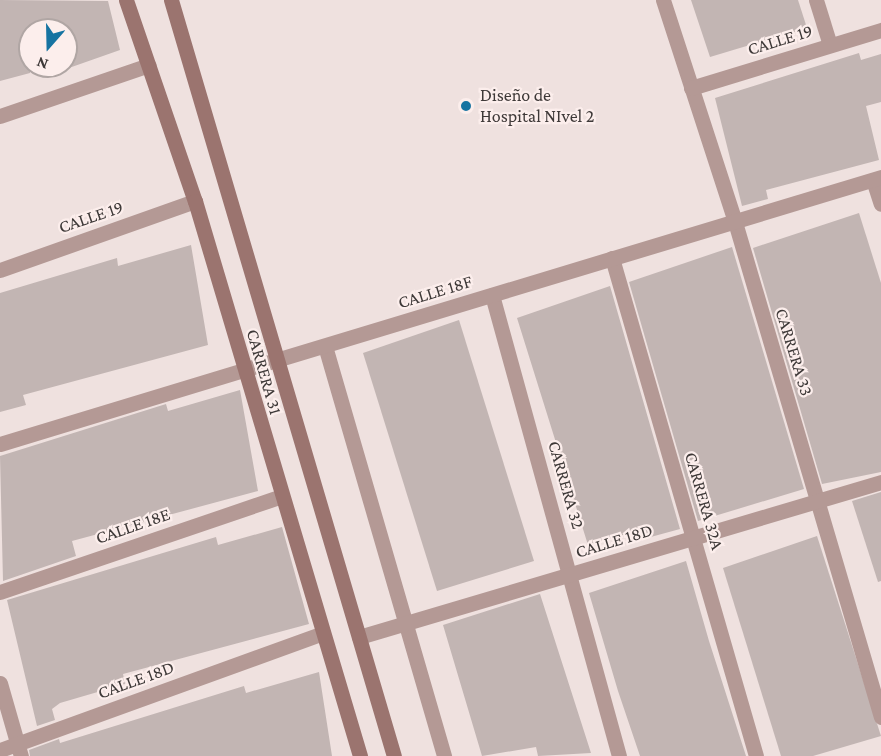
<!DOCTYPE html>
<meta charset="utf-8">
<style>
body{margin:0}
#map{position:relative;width:881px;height:756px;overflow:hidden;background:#efe1df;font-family:"Crimson Pro",serif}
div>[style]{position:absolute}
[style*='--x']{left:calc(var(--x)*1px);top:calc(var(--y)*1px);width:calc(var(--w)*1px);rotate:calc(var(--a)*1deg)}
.building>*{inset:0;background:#c2b5b3}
.minor>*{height:15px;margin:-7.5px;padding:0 7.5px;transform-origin:7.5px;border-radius:7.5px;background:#b49995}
.tertiary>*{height:15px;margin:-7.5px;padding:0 7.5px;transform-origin:7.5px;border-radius:7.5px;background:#b49995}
.secondary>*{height:15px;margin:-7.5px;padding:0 7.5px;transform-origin:7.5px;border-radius:7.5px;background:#9b746f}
.dots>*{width:16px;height:16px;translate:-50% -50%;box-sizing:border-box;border:3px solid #fceeec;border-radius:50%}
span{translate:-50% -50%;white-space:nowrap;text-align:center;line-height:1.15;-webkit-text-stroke:4.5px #fceeec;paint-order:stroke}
.street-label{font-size:18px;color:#3e3938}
.poi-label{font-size:18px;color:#3e3938}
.left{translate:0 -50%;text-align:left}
.north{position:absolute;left:18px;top:18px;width:60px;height:60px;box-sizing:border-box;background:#fceeec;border:2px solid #b0a6a4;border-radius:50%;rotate:200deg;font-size:16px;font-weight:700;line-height:24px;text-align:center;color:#3e3938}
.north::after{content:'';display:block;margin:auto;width:21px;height:27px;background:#1673a1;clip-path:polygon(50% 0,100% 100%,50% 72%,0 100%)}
</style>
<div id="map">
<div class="building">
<div style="clip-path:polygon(0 0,108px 1px,120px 50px,66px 69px,66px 30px,30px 30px,30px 73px,0 81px)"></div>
<div style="clip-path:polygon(691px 0,798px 0,807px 28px,710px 57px)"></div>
<div style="clip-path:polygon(859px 53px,861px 60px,881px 54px,881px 102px,866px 106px,879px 160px,766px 190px,768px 199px,742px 206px,715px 98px)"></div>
<div style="clip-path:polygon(859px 213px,881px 283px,881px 472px,822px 484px,753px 248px)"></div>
<div style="clip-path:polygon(191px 245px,208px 345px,23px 395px,26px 405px,0 412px,0 293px,117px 258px,118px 266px)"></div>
<div style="clip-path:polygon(732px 247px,804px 489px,698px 521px,629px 282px)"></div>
<div style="clip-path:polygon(610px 286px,680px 529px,647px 538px,644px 529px,588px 545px,517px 318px)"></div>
<div style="clip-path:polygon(459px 320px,534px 561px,437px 591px,363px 353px)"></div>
<div style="clip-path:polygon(240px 390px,258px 491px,72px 541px,76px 556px,3px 581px,0 456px,166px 404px,168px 411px)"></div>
<div style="clip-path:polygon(881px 492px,881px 581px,878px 582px,852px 501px)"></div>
<div style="clip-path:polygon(282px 527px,309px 624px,123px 674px,125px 684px,60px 703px,52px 709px,55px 720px,37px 726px,7px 600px,216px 537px,218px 545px)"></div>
<div style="clip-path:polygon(817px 536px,881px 736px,813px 756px,781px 756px,723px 568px)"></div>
<div style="clip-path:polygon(686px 561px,709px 641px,746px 756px,640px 756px,618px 691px,589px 593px)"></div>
<div style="clip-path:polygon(540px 594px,591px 753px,538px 756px,536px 747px,482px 756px,443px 625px)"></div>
<div style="clip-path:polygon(319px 672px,332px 756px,30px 756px,29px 750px,59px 739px,60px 743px,244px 686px,246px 693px)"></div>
</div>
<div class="minor">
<div style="--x:663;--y:0;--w:233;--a:72"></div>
<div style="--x:735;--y:222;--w:516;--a:73.57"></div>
<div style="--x:816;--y:0;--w:47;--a:72.7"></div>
<div style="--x:691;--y:88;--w:199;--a:-17"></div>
<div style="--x:0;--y:116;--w:157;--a:-18.9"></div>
<div style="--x:873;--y:180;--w:25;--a:72"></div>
<div style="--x:612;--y:258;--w:518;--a:73.87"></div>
<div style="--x:0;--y:270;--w:207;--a:-19.5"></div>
<div style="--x:492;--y:295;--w:478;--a:74.6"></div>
<div style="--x:325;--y:346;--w:427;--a:73.8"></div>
<div style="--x:0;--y:444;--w:254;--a:-16.9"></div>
<div style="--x:0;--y:592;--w:295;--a:-18.8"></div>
<div style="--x:359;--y:637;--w:545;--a:-16.54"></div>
<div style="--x:0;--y:683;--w:76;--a:74"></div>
<div style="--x:0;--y:750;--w:340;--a:-19.9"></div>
</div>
<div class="tertiary">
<div style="--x:243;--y:370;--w:667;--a:-16.83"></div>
</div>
<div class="secondary">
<div style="--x:126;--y:0;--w:213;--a:71.1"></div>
<div style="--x:195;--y:201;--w:579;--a:73.44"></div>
<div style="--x:171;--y:0;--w:788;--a:73.57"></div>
</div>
<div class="dots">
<div style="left:466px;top:106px;background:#1673a1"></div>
</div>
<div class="street-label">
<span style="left:780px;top:40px;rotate:-17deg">CALLE 19</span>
<span style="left:91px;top:217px;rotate:-19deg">CALLE 19</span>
<span style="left:435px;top:292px;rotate:-17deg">CALLE 18F</span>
<span style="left:794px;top:352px;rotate:73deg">CARRERA 33</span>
<span style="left:264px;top:372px;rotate:74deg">CARRERA 31</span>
<span style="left:566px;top:485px;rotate:74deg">CARRERA 32</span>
<span style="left:704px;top:501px;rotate:74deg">CARRERA 32A</span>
<span style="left:133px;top:526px;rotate:-19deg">CALLE 18E</span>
<span style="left:614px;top:541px;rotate:-17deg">CALLE 18D</span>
<span style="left:136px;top:680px;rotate:-20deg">CALLE 18D</span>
</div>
<div class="poi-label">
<span class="left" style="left:480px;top:106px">Diseño de<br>Hospital NIvel 2</span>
</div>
<div class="north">N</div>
</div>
